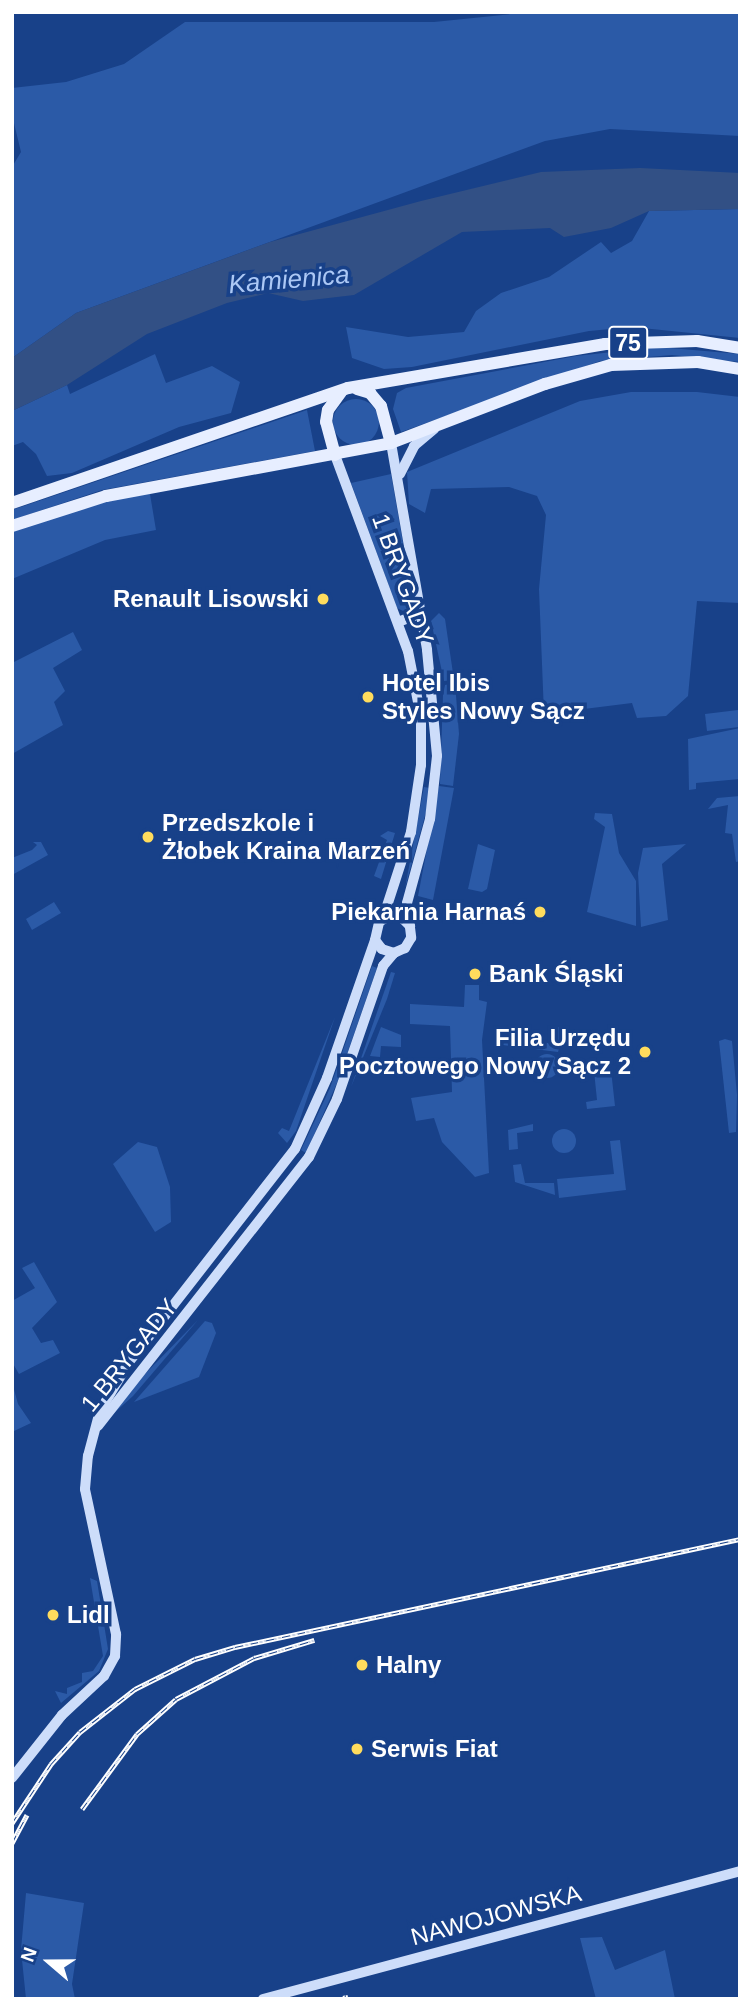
<!DOCTYPE html>
<meta charset="utf-8">
<style>
body{margin:0}
#map{position:relative;width:752px;height:2011px;overflow:hidden;background:#184189;font-family:Arial,sans-serif}
div>[style]{position:absolute}
[style*='--x']{left:calc(var(--x)*1px);top:calc(var(--y)*1px);width:calc(var(--w)*1px);rotate:calc(var(--a)*1deg)}
.green>*{inset:0;background:#2b5aa7}
.round{border-radius:50%}
.water>*{inset:0;background:#325085}
.secondary>*{height:10px;margin:-5px;padding:0 5px;transform-origin:5px;border-radius:5px;background:#cdddfa}
.primary>*{height:12px;margin:-6px;padding:0 6px;transform-origin:6px;border-radius:6px;background:#e7eeff}
.rail>*{height:5px;margin-top:-2.5px;transform-origin:0;background:repeating-linear-gradient(90deg,#184189 0 8px,#fff 0 16px);box-sizing:border-box;border-block:2px solid #fff}
.dots>*{width:19px;height:19px;translate:-50% -50%;box-sizing:border-box;border:4px solid #184189;border-radius:50%}
span{translate:-50% -50%;white-space:nowrap;text-align:center;line-height:1.15;-webkit-text-stroke:7px #184189;paint-order:stroke}
.shield-label span{padding:2px 5px;background:#184189;border:2px solid;border-radius:5px;-webkit-text-stroke-width:0}
.shield-label{font-size:23px;color:#fff;font-weight:700}
.street-label{font-size:24px;color:#fff}
.poi-label{font-size:24px;color:#fff;font-weight:700}
.right{translate:-100% -50%;text-align:right}
.left{translate:0 -50%;text-align:left}
.water-label{font-size:26px;color:#acc8f5;font-style:italic}
.frame{position:absolute;inset:0;border:14px solid #fff;pointer-events:none}
.north{position:absolute;left:14px;top:1927px;width:70px;height:70px;-webkit-text-stroke:5px #184189;paint-order:stroke;rotate:290deg;font-size:19px;font-weight:700;line-height:28px;text-align:center;color:#fff}
.north::after{content:'';display:block;margin:auto;width:24px;height:32px;background:#fff;clip-path:polygon(50% 0,100% 100%,50% 72%,0 100%)}
</style>
<div id="map">
<div class="green">
<div style="clip-path:polygon(531px 12px,740px 12px,740px 136px,610px 129px,545px 141px,76px 313px,12px 358px,12px 167px,21px 152px,12px 115px,12px 88px,66px 82px,124px 64px,185px 22px,434px 22px)"></div>
<div style="clip-path:polygon(740px 209px,740px 338px,632px 327px,589px 331px,412px 367px,384px 369px,352px 358px,346px 327px,408px 337px,464px 332px,476px 311px,501px 293px,549px 277px,601px 242px,611px 253px,632px 241px,649px 211px)"></div>
<div style="clip-path:polygon(658px 347px,740px 354px,740px 362px,672px 355px,600px 361px,401px 432px,393px 409px,397px 393px,406px 388px,576px 356px)"></div>
<div style="clip-path:polygon(155px 354px,166px 383px,212px 366px,240px 382px,231px 413px,179px 427px,72px 473px,47px 476px,36px 454px,23px 442px,12px 446px,12px 411px,67px 385px,70px 394px)"></div>
<div style="clip-path:polygon(631px 392px,697px 392px,740px 397px,740px 603px,697px 601px,688px 696px,666px 716px,637px 718px,632px 703px,544px 714px,539px 589px,546px 515px,537px 496px,509px 487px,431px 489px,425px 513px,409px 504px,407px 472px,580px 401px)"></div>
<div class="round" style="left:333px;top:399px;width:46px;height:46px"></div>
<div style="clip-path:polygon(307px 410px,315px 451px,102px 490px,12px 520px,12px 510px)"></div>
<div style="clip-path:polygon(391px 474px,414px 606px,405px 612px,397px 608px,351px 483px)"></div>
<div style="clip-path:polygon(149px 488px,156px 530px,105px 540px,12px 579px,12px 527px)"></div>
<div style="clip-path:polygon(439px 613px,445px 619px,454px 680px,444px 681px,431px 621px)"></div>
<div style="clip-path:polygon(73px 632px,82px 650px,53px 668px,65px 691px,54px 702px,63px 725px,12px 754px,12px 663px)"></div>
<div style="clip-path:polygon(455px 683px,459px 734px,453px 786px,440px 784px,443px 695px,445px 685px)"></div>
<div style="clip-path:polygon(738px 710px,739px 727px,707px 731px,705px 714px)"></div>
<div style="clip-path:polygon(740px 728px,740px 779px,696px 783px,696px 789px,689px 790px,688px 739px)"></div>
<div style="clip-path:polygon(439px 786px,454px 788px,433px 900px,418px 896px)"></div>
<div style="clip-path:polygon(424px 787px,430px 788px,426px 812px,405px 888px)"></div>
<div style="clip-path:polygon(740px 796px,740px 861px,736px 862px,732px 834px,725px 833px,728px 805px,708px 809px,717px 798px)"></div>
<div style="clip-path:polygon(595px 813px,612px 814px,619px 853px,636px 881px,636px 926px,587px 912px,605px 827px,594px 819px)"></div>
<div style="clip-path:polygon(388px 831px,395px 833px,381px 879px,374px 876px,387px 840px,380px 836px)"></div>
<div style="clip-path:polygon(33px 842px,41px 842px,48px 855px,12px 875px,12px 858px,32px 850px,37px 845px)"></div>
<div style="clip-path:polygon(478px 844px,495px 850px,487px 889px,482px 892px,468px 889px)"></div>
<div style="clip-path:polygon(686px 844px,662px 864px,668px 920px,641px 927px,638px 873px,643px 848px)"></div>
<div style="clip-path:polygon(54px 902px,61px 913px,32px 930px,26px 919px)"></div>
<div style="clip-path:polygon(372px 966px,377px 968px,337px 1083px,306px 1153px,301px 1150px,330px 1088px)"></div>
<div style="clip-path:polygon(391px 972px,395px 973px,387px 999px,351px 1087px)"></div>
<div style="clip-path:polygon(465px 985px,479px 985px,479px 1000px,487px 1002px,482px 1040px,489px 1173px,475px 1177px,442px 1142px,434px 1118px,416px 1121px,411px 1098px,452px 1092px,450px 1026px,410px 1024px,410px 1004px,464px 1007px)"></div>
<div style="clip-path:polygon(335px 1017px,296px 1131px,287px 1143px,278px 1133px,282px 1128px,289px 1131px)"></div>
<div style="clip-path:polygon(381px 1027px,401px 1035px,401px 1047px,381px 1046px,380px 1057px,370px 1056px)"></div>
<div style="clip-path:polygon(558px 1027px,565px 1028px,558px 1052px,503px 1045px,505px 1035px,553px 1044px)"></div>
<div style="clip-path:polygon(725px 1039px,732px 1041px,737px 1095px,736px 1132px,729px 1133px,719px 1041px)"></div>
<div class="round" style="left:535px;top:1054px;width:24px;height:24px"></div>
<div style="clip-path:polygon(611px 1070px,615px 1106px,587px 1109px,586px 1102px,597px 1100px,594px 1071px)"></div>
<div style="clip-path:polygon(533px 1124px,533px 1131px,517px 1133px,518px 1149px,509px 1150px,508px 1130px)"></div>
<div class="round" style="left:552px;top:1129px;width:24px;height:24px"></div>
<div style="clip-path:polygon(620px 1140px,626px 1190px,559px 1198px,557px 1179px,614px 1174px,610px 1141px)"></div>
<div style="clip-path:polygon(138px 1142px,157px 1147px,170px 1187px,171px 1222px,155px 1232px,113px 1164px)"></div>
<div style="clip-path:polygon(521px 1164px,525px 1183px,554px 1183px,555px 1195px,515px 1182px,513px 1165px)"></div>
<div style="clip-path:polygon(34px 1262px,57px 1302px,32px 1328px,41px 1343px,53px 1340px,60px 1353px,19px 1374px,12px 1362px,12px 1301px,35px 1288px,22px 1268px)"></div>
<div style="clip-path:polygon(198px 1320px,133px 1396px,113px 1414px,141px 1378px)"></div>
<div style="clip-path:polygon(205px 1321px,212px 1323px,216px 1333px,199px 1377px,134px 1402px)"></div>
<div style="clip-path:polygon(12px 1382px,18px 1404px,31px 1423px,12px 1432px)"></div>
<div style="clip-path:polygon(90px 1578px,97px 1581px,108px 1649px,99px 1671px,61px 1703px,55px 1691px,67px 1694px,67px 1688px,82px 1682px,82px 1673px,93px 1671px,103px 1656px)"></div>
<div style="clip-path:polygon(26px 1893px,84px 1903px,72px 1984px,75px 1999px,26px 1999px,21px 1950px)"></div>
<div style="clip-path:polygon(602px 1937px,615px 1970px,665px 1950px,675px 1999px,596px 1999px,580px 1938px)"></div>
</div>
<div class="water">
<div style="clip-path:polygon(640px 168px,740px 173px,740px 209px,649px 211px,611px 228px,564px 237px,550px 228px,462px 232px,354px 295px,303px 301px,268px 293px,227px 303px,147px 334px,67px 385px,12px 411px,12px 358px,76px 313px,270px 242px,421px 201px,541px 172px)"></div>
</div>
<div class="secondary">
<div style="--x:391;--y:443;--w:210;--a:80.1"></div>
<div style="--x:427;--y:650;--w:106;--a:84.6"></div>
<div style="--x:437;--y:756;--w:63;--a:96.3"></div>
<div style="--x:430;--y:819;--w:87;--a:105.3"></div>
<div style="--x:407;--y:903;--w:35;--a:83"></div>
<div style="--x:411;--y:938;--w:12;--a:121"></div>
<div style="--x:405;--y:948;--w:12;--a:156"></div>
<div style="--x:394;--y:953;--w:13;--a:-162"></div>
<div style="--x:382;--y:949;--w:11;--a:-128"></div>
<div style="--x:375;--y:940;--w:18;--a:-77"></div>
<div style="--x:379;--y:922;--w:12;--a:-31"></div>
<div style="--x:389;--y:916;--w:12;--a:5"></div>
<div style="--x:401;--y:917;--w:13;--a:45"></div>
<div style="--x:335;--y:455;--w:209;--a:69.6"></div>
<div style="--x:408;--y:651;--w:67;--a:78.9"></div>
<div style="--x:421;--y:717;--w:48;--a:90"></div>
<div style="--x:421;--y:765;--w:68;--a:98.5"></div>
<div style="--x:411;--y:832;--w:90;--a:108"></div>
<div style="--x:400;--y:474;--w:31;--a:-63"></div>
<div style="--x:414;--y:446;--w:26;--a:-40"></div>
<div style="--x:398;--y:622;--w:25;--a:-21"></div>
<div style="--x:98;--y:1426;--w:342;--a:-51.9"></div>
<div style="--x:309;--y:1157;--w:64;--a:-64.2"></div>
<div style="--x:337;--y:1099;--w:141;--a:-70.9"></div>
<div style="--x:383;--y:966;--w:17;--a:-50"></div>
<div style="--x:12;--y:1778;--w:80;--a:-51.6"></div>
<div style="--x:62;--y:1715;--w:57;--a:-42.9"></div>
<div style="--x:104;--y:1676;--w:23;--a:-61"></div>
<div style="--x:115;--y:1656;--w:22;--a:-87"></div>
<div style="--x:116;--y:1634;--w:148;--a:-102.1"></div>
<div style="--x:85;--y:1489;--w:33;--a:-85"></div>
<div style="--x:88;--y:1456;--w:47;--a:-75.1"></div>
<div style="--x:100;--y:1411;--w:57;--a:-59.4"></div>
<div style="--x:129;--y:1362;--w:270;--a:-52.1"></div>
<div style="--x:295;--y:1149;--w:78;--a:-65.7"></div>
<div style="--x:327;--y:1078;--w:146;--a:-70.8"></div>
<div style="--x:263;--y:1999;--w:494;--a:-15"></div>
</div>
<div class="primary">
<div style="--x:357;--y:389;--w:14;--a:17"></div>
<div style="--x:370;--y:393;--w:17;--a:50"></div>
<div style="--x:381;--y:406;--w:38;--a:75"></div>
<div style="--x:335;--y:455;--w:34;--a:-105"></div>
<div style="--x:326;--y:422;--w:12;--a:-81"></div>
<div style="--x:328;--y:410;--w:22;--a:-54"></div>
<div style="--x:12;--y:503;--w:355;--a:-18.9"></div>
<div style="--x:348;--y:388;--w:261;--a:-9.7"></div>
<div style="--x:605;--y:344;--w:92;--a:-1.9"></div>
<div style="--x:697;--y:341;--w:44;--a:9.2"></div>
<div style="--x:12;--y:526;--w:99;--a:-17.7"></div>
<div style="--x:106;--y:496;--w:290;--a:-10.5"></div>
<div style="--x:391;--y:443;--w:165;--a:-21"></div>
<div style="--x:545;--y:384;--w:69;--a:-16.1"></div>
<div style="--x:611;--y:365;--w:87;--a:-2"></div>
<div style="--x:698;--y:362;--w:43;--a:9.5"></div>
</div>
<div class="rail">
<div style="--x:82;--y:1809;--w:93;--a:-53.7"></div>
<div style="--x:137;--y:1734;--w:52;--a:-41.9"></div>
<div style="--x:176;--y:1699;--w:88;--a:-27.7"></div>
<div style="--x:254;--y:1658;--w:63;--a:-16.7"></div>
<div style="--x:12;--y:1823;--w:71;--a:-56.5"></div>
<div style="--x:51;--y:1764;--w:43;--a:-47.8"></div>
<div style="--x:80;--y:1732;--w:70;--a:-38"></div>
<div style="--x:135;--y:1689;--w:67;--a:-26.6"></div>
<div style="--x:195;--y:1659;--w:42;--a:-16.7"></div>
<div style="--x:235;--y:1647;--w:516;--a:-12.07"></div>
<div style="--x:12;--y:1843;--w:32;--a:-62"></div>
<div style="--x:345;--y:1995;--w:4;--a:76"></div>
<div style="--x:334;--y:1998;--w:1;--a:90"></div>
</div>
<div class="dots">
<div style="left:323px;top:599px;background:#ffdc5d"></div>
<div style="left:368px;top:697px;background:#ffdc5d"></div>
<div style="left:148px;top:837px;background:#ffdc5d"></div>
<div style="left:540px;top:912px;background:#ffdc5d"></div>
<div style="left:475px;top:974px;background:#ffdc5d"></div>
<div style="left:645px;top:1052px;background:#ffdc5d"></div>
<div style="left:53px;top:1615px;background:#ffdc5d"></div>
<div style="left:362px;top:1665px;background:#ffdc5d"></div>
<div style="left:357px;top:1749px;background:#ffdc5d"></div>
</div>
<div class="shield-label">
<span style="left:628px;top:343px">75</span>
</div>
<div class="street-label">
<span style="left:403px;top:579px;rotate:70deg">1 BRYGADY</span>
<span style="left:129px;top:1355px;rotate:-51deg">1 BRYGADY</span>
<span style="left:496px;top:1915px;rotate:-15deg">NAWOJOWSKA</span>
</div>
<div class="poi-label">
<span class="right" style="left:309px;top:599px">Renault Lisowski</span>
<span class="left" style="left:382px;top:697px">Hotel Ibis<br>Styles Nowy Sącz</span>
<span class="left" style="left:162px;top:837px">Przedszkole i<br>Żłobek Kraina Marzeń</span>
<span class="right" style="left:526px;top:912px">Piekarnia Harnaś</span>
<span class="left" style="left:489px;top:974px">Bank Śląski</span>
<span class="right" style="left:631px;top:1052px">Filia Urzędu<br>Pocztowego Nowy Sącz 2</span>
<span class="left" style="left:67px;top:1615px">Lidl</span>
<span class="left" style="left:376px;top:1665px">Halny</span>
<span class="left" style="left:371px;top:1749px">Serwis Fiat</span>
</div>
<div class="water-label">
<span style="left:289px;top:280px;rotate:-5deg">Kamienica</span>
</div>
<div class="frame"></div>
<div class="north">N</div>
</div>
